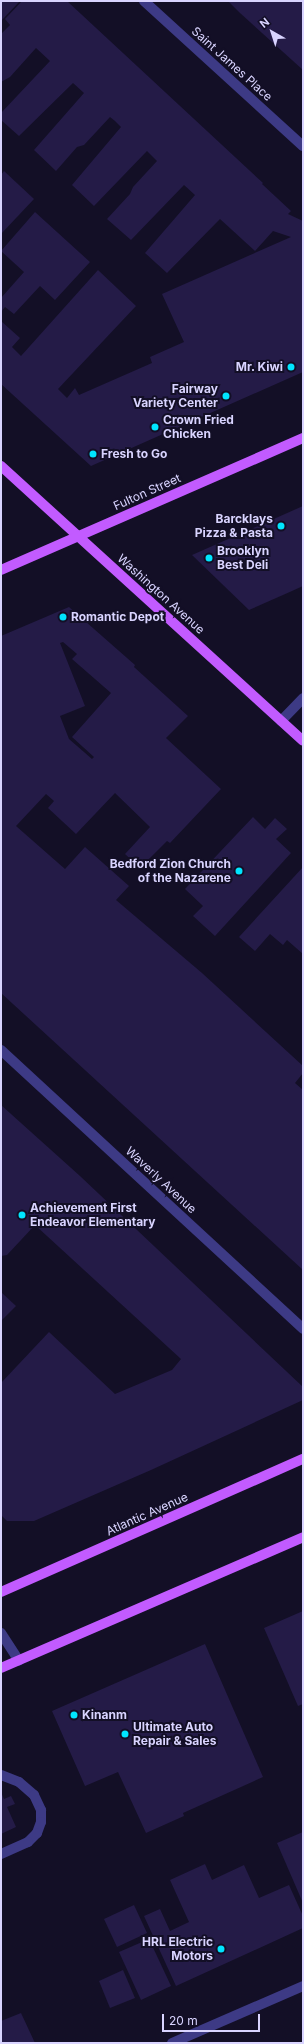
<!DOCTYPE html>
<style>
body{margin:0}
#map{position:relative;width:304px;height:2044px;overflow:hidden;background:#130f26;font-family:Inter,sans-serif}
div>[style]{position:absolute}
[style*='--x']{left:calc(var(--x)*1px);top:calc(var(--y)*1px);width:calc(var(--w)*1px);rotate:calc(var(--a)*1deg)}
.building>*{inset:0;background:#241b47}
.minor>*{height:10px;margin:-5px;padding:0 5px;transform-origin:5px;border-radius:5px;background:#3d3a85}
.major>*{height:10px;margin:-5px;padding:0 5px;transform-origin:5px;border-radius:5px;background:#c25bff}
.dots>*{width:11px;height:11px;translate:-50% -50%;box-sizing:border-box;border:2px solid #130f26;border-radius:50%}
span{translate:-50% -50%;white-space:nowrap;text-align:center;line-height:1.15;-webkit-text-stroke:4px #130f26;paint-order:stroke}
.street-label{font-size:12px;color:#d9d4ff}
.poi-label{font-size:12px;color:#d9d4ff;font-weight:700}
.right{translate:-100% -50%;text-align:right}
.left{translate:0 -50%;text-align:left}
.frame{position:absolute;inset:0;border:2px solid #d9d4ff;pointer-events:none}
.north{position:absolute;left:252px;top:12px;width:40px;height:40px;-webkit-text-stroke:3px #130f26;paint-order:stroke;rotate:321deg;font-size:11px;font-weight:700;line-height:16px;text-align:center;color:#d9d4ff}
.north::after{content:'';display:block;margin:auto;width:14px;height:18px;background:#d9d4ff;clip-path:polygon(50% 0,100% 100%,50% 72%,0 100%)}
.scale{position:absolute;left:162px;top:2014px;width:98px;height:18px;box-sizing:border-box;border:2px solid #d9d4ff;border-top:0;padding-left:5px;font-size:12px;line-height:14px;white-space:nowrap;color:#d9d4ff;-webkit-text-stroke:3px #130f26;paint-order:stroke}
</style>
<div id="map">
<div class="building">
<div style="clip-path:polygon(1px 1px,20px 1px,1px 21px)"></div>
<div style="clip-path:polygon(22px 1px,67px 1px,263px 183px,262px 184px,291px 211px,288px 214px,303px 221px,303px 372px,91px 466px,1px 384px,1px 321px,20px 338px,12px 347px,21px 356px,98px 270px,136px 306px,58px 389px,67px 398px,75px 388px,79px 395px,152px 363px,150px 357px,184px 342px,162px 294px,291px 237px,273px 231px,255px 251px,220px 219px,167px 273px,145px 253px,195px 195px,184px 185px,131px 240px,107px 219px,130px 194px,133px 187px,157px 161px,147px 151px,94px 206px,72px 185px,121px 127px,115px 121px,110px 117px,84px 145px,77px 147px,56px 171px,34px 150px,84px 93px,73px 83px,19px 136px,1px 120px,1px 113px,50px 61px,36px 48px,10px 77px,1px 82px,1px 34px,10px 25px,5px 19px)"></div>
<div style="clip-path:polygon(228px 1px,303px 1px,303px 70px,240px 13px)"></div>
<div style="clip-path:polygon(4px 171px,34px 199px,1px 234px,1px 175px)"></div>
<div style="clip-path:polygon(35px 212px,90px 262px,55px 300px,40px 286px,14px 314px,5px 307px,1px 312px,1px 298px,24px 272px,1px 251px)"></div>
<div style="clip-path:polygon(303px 506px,303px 586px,292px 591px,249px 610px,192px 555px)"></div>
<div style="clip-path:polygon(evenodd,69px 607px,135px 665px,134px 667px,188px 716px,166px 738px,221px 789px,170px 843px,167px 841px,140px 868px,125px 854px,150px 827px,115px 793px,76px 834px,48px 808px,54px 801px,46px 794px,16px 826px,65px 869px,85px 847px,129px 886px,116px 900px,202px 973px,303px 1066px,303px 1073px,295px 1083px,303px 1090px,303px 1270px,1px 993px,1px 636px,69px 607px,63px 642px,77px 654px,72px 659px,111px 693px,72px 737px,94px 757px,92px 759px,69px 739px,60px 716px,85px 706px,60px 643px,63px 642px)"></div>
<div style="clip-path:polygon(253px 817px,265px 829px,275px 818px,287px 829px,276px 839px,291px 853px,215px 936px,193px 916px,203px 906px,185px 889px)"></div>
<div style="clip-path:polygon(303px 867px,303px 954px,287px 940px,283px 945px,270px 934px,255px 951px,239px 937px)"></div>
<div style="clip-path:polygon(1px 1105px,80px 1176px,303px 1387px,303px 1400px,151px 1470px,34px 1521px,7px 1521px,1px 1515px,1px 1383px,49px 1332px,115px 1394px,172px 1370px,181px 1359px,35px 1225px,7px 1255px,1px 1256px)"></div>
<div style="clip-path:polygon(1px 1292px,16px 1306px,1px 1321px)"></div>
<div style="clip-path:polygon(303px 1611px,303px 1704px,298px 1706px,264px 1628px)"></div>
<div style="clip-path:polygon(205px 1644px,263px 1777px,183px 1813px,184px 1816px,146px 1833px,118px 1772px,85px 1786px,52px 1711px)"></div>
<div style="clip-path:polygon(1px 1792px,4px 1799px,11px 1796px,15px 1804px,7px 1807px,16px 1827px,1px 1834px)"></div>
<div style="clip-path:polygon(303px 1832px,303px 1903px,277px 1843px)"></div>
<div style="clip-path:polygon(205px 1864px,212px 1880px,244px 1865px,259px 1898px,289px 1885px,303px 1916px,303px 1928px,176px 1986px,144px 1916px,160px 1909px,170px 1931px,189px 1922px,170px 1880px)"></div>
<div style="clip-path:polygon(134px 1905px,147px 1933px,117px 1947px,104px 1919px)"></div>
<div style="clip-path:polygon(149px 1939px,171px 1986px,141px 2000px,119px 1952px)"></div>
<div style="clip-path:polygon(123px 1970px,135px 1998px,110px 2008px,99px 1981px)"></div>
<div style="clip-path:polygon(21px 2013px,35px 2043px,1px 2043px,1px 2021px)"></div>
</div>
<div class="minor">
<div style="--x:144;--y:1;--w:215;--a:42.4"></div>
<div style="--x:281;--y:721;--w:32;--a:-46"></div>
<div style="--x:1;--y:1050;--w:411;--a:42.7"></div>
<div style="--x:1;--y:1633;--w:33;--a:57"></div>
<div style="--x:1;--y:1775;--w:19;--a:21"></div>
<div style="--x:19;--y:1782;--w:20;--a:41"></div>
<div style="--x:34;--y:1795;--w:17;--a:65"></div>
<div style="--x:41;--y:1810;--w:12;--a:90"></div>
<div style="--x:41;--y:1822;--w:12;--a:110"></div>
<div style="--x:37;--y:1833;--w:13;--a:135"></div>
<div style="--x:28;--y:1842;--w:30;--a:156"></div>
<div style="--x:172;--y:2043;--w:143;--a:-23.5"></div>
</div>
<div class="major">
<div style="--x:1;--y:466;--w:408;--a:42.3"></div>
<div style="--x:1;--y:570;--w:330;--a:-23.6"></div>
<div style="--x:1;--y:1592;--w:330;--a:-23.8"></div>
<div style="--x:1;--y:1668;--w:329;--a:-23.4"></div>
</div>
<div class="dots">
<div style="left:291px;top:367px;background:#00e5ff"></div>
<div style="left:226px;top:396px;background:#00e5ff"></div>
<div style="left:155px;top:427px;background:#00e5ff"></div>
<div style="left:93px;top:454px;background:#00e5ff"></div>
<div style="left:281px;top:526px;background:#00e5ff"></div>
<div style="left:209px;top:558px;background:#00e5ff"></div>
<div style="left:63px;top:617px;background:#00e5ff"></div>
<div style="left:239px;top:871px;background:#00e5ff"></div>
<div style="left:22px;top:1215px;background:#00e5ff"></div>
<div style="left:74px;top:1715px;background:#00e5ff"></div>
<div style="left:125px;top:1734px;background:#00e5ff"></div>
<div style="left:221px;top:1949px;background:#00e5ff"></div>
</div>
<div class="street-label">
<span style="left:232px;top:64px;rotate:42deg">Saint James Place</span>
<span style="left:147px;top:492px;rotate:-24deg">Fulton Street</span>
<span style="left:161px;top:594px;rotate:42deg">Washington Avenue</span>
<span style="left:161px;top:1180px;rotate:43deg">Waverly Avenue</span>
<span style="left:147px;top:1514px;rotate:-24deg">Atlantic Avenue</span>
</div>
<div class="poi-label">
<span class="right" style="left:283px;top:367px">Mr. Kiwi</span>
<span class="right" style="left:218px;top:396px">Fairway<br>Variety Center</span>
<span class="left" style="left:163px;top:427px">Crown Fried<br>Chicken</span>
<span class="left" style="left:101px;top:454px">Fresh to Go</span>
<span class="right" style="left:273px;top:526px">Barcklays<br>Pizza &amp; Pasta</span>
<span class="left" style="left:217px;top:558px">Brooklyn<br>Best Deli</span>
<span class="left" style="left:71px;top:617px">Romantic Depot</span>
<span class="right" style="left:231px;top:871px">Bedford Zion Church<br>of the Nazarene</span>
<span class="left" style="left:30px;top:1215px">Achievement First<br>Endeavor Elementary</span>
<span class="left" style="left:82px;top:1715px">Kinanm</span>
<span class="left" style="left:133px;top:1734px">Ultimate Auto<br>Repair &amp; Sales</span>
<span class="right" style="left:213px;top:1949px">HRL Electric<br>Motors</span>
</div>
<div class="frame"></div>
<div class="north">N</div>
<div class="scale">20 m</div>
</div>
